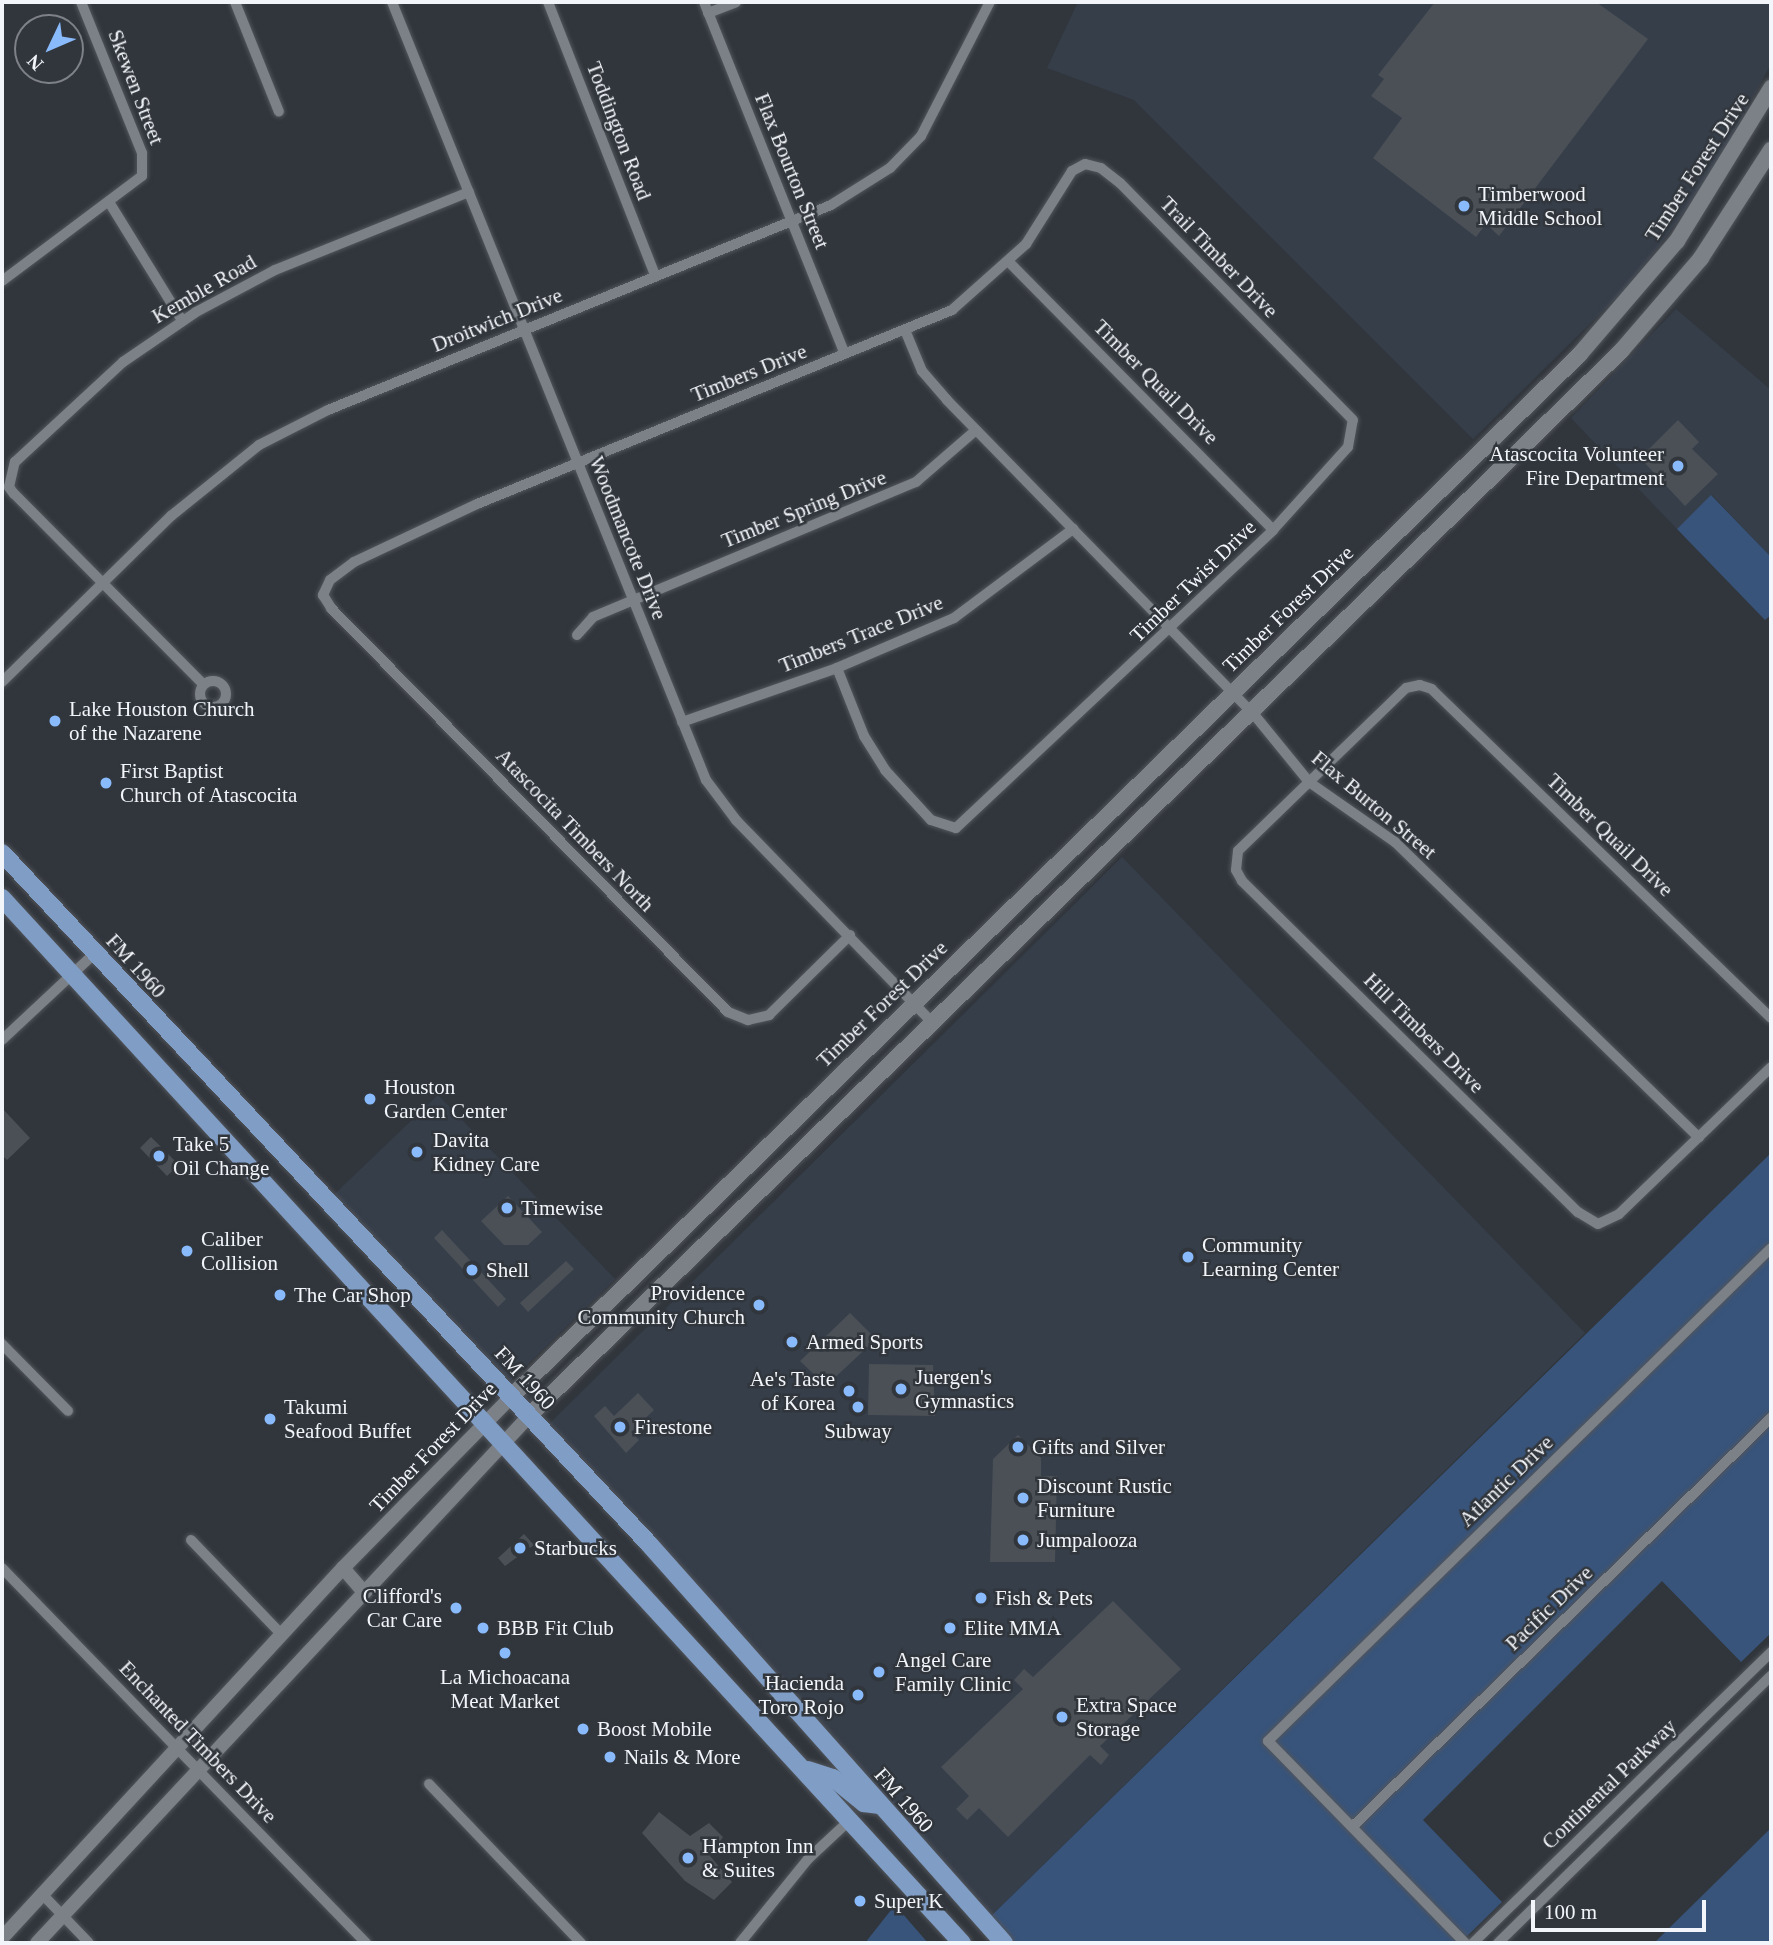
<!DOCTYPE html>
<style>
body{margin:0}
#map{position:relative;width:1773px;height:1945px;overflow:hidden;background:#31363c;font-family:Georgia,serif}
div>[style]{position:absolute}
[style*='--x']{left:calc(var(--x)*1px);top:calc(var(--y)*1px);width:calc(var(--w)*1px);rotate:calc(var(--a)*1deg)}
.built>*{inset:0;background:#363e4a}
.green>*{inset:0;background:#38547b}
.building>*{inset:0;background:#4b5056}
.roads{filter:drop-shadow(0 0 2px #51555b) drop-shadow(0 0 2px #51555b)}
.minor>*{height:10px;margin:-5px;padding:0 5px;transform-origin:5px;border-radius:5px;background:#7c8188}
.minor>.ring{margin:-5px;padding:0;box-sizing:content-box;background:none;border:10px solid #7c8188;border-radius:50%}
.tertiary>*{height:14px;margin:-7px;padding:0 7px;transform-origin:7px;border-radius:7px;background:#7c8188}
.secondary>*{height:16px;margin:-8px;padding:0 8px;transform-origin:8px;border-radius:8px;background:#7c8188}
.primary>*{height:18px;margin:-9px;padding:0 9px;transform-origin:9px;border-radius:9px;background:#809dc5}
.dots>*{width:19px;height:19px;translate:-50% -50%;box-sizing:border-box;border:4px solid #31363c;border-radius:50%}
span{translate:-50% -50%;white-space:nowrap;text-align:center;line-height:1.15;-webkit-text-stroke:5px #31363c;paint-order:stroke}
.street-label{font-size:21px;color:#f2f5f9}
.poi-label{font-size:21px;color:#f2f5f9}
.left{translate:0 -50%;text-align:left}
.right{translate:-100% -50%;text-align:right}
.frame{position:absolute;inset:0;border:4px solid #f2f5f9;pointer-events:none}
.north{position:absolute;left:14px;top:14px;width:70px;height:70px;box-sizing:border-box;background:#31363c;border:2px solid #7e8288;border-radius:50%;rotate:226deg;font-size:19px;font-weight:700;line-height:28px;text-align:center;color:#f2f5f9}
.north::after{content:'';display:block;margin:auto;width:24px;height:32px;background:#89bafc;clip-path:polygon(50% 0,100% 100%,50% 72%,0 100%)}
.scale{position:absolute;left:1531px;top:1900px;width:175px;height:32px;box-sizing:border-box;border:4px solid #f2f5f9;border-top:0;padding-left:9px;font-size:21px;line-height:24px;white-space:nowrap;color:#f2f5f9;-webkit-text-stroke:5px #31363c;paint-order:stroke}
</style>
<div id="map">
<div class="built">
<div style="clip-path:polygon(1078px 2px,1771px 2px,1771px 64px,1711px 174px,1666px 237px,1622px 292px,1473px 439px,1134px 100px,1047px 68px)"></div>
<div style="clip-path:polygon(1676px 309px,1771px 390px,1771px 557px,1712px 495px,1677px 529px,1571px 418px)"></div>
<div style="clip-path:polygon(1122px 857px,1585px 1333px,984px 1923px,540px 1433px)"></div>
<div style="clip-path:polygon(438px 1095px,615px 1279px,498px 1393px,320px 1208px)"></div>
</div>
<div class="green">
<div style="clip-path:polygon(1711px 495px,1771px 557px,1771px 615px,1765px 620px,1677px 529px)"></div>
<div style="clip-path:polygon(1771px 1153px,1771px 1633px,1741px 1662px,1662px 1581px,1423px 1820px,1502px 1902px,1460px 1943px,1002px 1943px,984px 1923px)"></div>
<div style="clip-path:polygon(1771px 1828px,1771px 1943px,1654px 1943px)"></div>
<div style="clip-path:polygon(895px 1905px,928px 1943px,865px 1943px)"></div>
</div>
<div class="building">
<div style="clip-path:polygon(1435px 2px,1596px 2px,1648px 39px,1499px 236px,1486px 224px,1476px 237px,1373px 158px,1402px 118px,1371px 96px,1384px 79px,1378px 75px)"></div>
<div style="clip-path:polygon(1678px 420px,1699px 442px,1692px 449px,1718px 474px,1685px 506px,1640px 458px)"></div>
<div style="clip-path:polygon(2px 1108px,30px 1138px,7px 1160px,2px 1155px)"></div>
<div style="clip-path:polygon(151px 1137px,179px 1165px,167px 1176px,140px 1148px)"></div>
<div style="clip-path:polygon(508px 1196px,542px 1232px,528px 1245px,504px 1245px,481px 1221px)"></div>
<div style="clip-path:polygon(442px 1230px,506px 1299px,498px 1307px,434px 1238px)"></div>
<div style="clip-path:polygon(566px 1261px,574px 1269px,528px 1312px,520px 1303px)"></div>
<div style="clip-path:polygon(850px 1313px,876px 1339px,826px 1386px,800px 1361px)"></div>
<div style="clip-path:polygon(869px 1364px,933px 1365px,935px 1416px,868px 1415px)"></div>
<div style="clip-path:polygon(638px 1393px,654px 1410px,631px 1432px,639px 1440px,626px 1453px,594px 1416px,605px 1406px,614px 1416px)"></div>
<div style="clip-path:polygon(1018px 1435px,1041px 1458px,1041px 1476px,1057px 1476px,1055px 1562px,990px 1562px,993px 1459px)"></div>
<div style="clip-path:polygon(524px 1534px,534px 1545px,505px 1566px,498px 1558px)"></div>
<div style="clip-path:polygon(1113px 1601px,1181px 1669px,1100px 1746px,1109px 1755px,1101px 1765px,1090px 1755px,1008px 1837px,979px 1808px,967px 1820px,956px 1809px,969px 1796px,941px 1767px,1023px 1689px,1014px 1680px,1024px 1669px,1033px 1677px)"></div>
<div style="clip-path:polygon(659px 1812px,690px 1836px,709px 1823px,723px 1837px,710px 1856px,732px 1882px,714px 1900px,685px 1881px,642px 1833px)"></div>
</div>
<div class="roads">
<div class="minor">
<div style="--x:235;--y:2;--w:118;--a:68.2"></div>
<div style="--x:392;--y:2;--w:839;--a:68.02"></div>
<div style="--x:706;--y:780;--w:50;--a:53.1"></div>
<div style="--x:736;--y:820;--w:283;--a:45.9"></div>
<div style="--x:548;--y:2;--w:293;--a:68.6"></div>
<div style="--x:704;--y:2;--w:379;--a:68.2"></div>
<div style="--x:708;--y:13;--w:30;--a:-21"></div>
<div style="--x:109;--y:202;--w:139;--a:58.3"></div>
<div style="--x:1009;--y:262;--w:376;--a:45.4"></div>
<div style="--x:2;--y:281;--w:175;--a:-36.9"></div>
<div style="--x:142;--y:176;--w:23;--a:-90"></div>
<div style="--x:142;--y:153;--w:163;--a:-112"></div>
<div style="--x:905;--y:330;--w:44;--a:67.5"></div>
<div style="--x:922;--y:371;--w:38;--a:49"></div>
<div style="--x:947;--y:400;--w:436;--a:45.7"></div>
<div style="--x:1252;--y:712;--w:90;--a:50.8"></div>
<div style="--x:1309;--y:782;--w:105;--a:34.9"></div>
<div style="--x:1395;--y:842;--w:424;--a:44.2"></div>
<div style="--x:577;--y:635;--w:24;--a:-48"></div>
<div style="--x:593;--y:617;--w:350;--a:-22.7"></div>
<div style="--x:916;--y:482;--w:79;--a:-40.9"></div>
<div style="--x:837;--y:668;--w:73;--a:68.3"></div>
<div style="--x:864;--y:736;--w:40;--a:58"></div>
<div style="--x:885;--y:770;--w:68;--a:47.4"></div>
<div style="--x:931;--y:820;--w:26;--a:18"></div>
<div style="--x:956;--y:828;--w:435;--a:-43.2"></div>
<div style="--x:1273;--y:530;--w:112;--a:-47.9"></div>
<div style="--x:1348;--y:447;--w:27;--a:-80"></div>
<div style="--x:1353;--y:420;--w:332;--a:-134.5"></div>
<div style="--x:1120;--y:183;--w:24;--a:-142"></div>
<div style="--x:1101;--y:168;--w:16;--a:-166"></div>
<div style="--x:1085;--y:164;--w:15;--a:152"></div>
<div style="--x:1072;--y:171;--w:86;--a:122.2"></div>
<div style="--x:1026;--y:244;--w:99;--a:138.3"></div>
<div style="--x:952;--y:310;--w:513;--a:157.78"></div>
<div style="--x:477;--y:504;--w:136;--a:154.8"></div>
<div style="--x:354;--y:562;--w:30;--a:143"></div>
<div style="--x:330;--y:580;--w:17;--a:115"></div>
<div style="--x:323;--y:595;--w:15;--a:58"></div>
<div style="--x:331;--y:608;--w:566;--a:45.5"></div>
<div style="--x:728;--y:1012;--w:22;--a:22"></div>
<div style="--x:748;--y:1020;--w:22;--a:-13"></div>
<div style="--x:769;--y:1015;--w:114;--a:-44.6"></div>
<div class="ring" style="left:200px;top:681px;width:16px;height:16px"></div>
<div style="--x:2;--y:682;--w:237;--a:-44.5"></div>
<div style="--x:171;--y:516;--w:113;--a:-38.9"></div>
<div style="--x:259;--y:445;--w:77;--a:-26.9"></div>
<div style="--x:328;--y:410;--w:543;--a:-22.17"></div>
<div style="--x:831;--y:205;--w:70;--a:-32.1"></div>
<div style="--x:890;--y:168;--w:45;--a:-45.9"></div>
<div style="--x:921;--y:136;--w:151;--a:-62.8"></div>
<div style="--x:203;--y:684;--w:268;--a:-134.8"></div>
<div style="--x:14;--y:494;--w:9;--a:-126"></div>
<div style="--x:9;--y:487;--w:26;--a:-77"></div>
<div style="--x:15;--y:462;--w:147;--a:-42.8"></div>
<div style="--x:123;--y:362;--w:88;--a:-34.4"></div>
<div style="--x:196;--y:312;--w:89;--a:-28"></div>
<div style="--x:275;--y:270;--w:209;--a:-21.9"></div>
<div style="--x:682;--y:722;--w:164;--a:-19.2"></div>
<div style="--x:837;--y:668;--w:127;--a:-23.1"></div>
<div style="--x:954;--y:618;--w:149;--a:-36.8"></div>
<div style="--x:1771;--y:1018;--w:472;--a:-135.9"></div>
<div style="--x:1432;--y:689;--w:13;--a:-162"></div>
<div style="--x:1420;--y:685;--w:14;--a:168"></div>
<div style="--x:1406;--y:688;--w:234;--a:135.9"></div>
<div style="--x:1238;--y:851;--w:19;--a:96"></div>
<div style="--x:1236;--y:870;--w:13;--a:61"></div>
<div style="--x:1242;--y:881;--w:472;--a:44.6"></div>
<div style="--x:1578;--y:1212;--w:23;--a:31"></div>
<div style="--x:1598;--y:1224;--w:23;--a:-25"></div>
<div style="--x:1619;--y:1214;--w:211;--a:-44"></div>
<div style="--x:2;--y:1040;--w:126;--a:-43.1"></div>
<div style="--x:2;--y:1344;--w:94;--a:45.4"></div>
<div style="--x:191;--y:1540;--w:132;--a:46.2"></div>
<div style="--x:2;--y:1568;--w:523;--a:45.85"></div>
<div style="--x:429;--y:1784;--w:220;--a:46.3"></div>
<div style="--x:1353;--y:1826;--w:584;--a:-44.31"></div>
<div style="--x:43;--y:1895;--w:66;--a:46.2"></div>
<div style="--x:740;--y:1943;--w:108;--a:-51"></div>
<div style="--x:808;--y:1859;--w:60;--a:-43"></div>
<div style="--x:1465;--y:1943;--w:282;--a:-134.3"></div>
<div style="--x:1268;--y:1741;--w:704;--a:-44.42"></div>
<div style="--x:1473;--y:1943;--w:417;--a:-44.3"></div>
<div style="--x:1498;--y:1943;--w:382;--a:-44.4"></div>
</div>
<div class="tertiary">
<div style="--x:343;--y:1568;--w:30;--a:49"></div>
<div style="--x:2;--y:1938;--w:503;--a:-47.34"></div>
<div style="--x:343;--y:1568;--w:241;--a:-45.5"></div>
<div style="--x:37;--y:1943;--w:722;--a:-46.96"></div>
</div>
<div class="secondary">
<div style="--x:512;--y:1396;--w:1492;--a:-44.29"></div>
<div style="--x:1580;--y:354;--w:149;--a:-49.4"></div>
<div style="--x:1677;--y:241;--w:180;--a:-58.4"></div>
<div style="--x:530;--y:1415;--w:1525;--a:-44.28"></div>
<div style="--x:1622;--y:350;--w:121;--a:-49.3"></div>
<div style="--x:1701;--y:258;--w:129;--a:-57.1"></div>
</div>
<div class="primary">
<div style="--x:2;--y:853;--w:947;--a:46.88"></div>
<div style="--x:649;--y:1544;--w:534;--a:48.34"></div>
<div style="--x:2;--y:898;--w:1419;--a:47.43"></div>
<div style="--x:808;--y:1770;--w:26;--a:18"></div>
<div style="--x:833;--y:1778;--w:40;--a:39"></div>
<div style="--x:864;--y:1803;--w:14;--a:8"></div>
</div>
</div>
<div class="dots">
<div style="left:1464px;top:206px;background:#89bafc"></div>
<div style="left:1678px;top:466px;background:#89bafc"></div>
<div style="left:55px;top:721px;background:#89bafc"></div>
<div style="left:106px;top:783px;background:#89bafc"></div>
<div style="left:370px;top:1099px;background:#89bafc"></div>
<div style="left:417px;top:1152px;background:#89bafc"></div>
<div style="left:159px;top:1156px;background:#89bafc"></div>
<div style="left:507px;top:1208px;background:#89bafc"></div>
<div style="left:187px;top:1251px;background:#89bafc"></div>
<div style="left:1188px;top:1257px;background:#89bafc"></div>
<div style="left:472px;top:1270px;background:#89bafc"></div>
<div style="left:280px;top:1295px;background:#89bafc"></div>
<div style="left:759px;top:1305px;background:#89bafc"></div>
<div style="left:792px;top:1342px;background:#89bafc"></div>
<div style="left:901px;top:1389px;background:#89bafc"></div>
<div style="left:849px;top:1391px;background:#89bafc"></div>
<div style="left:858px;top:1407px;background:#89bafc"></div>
<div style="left:270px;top:1419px;background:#89bafc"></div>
<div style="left:620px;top:1427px;background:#89bafc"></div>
<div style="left:1018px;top:1447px;background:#89bafc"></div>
<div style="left:1023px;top:1498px;background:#89bafc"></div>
<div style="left:1023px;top:1540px;background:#89bafc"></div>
<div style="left:520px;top:1548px;background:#89bafc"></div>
<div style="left:981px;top:1598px;background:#89bafc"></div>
<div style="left:456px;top:1608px;background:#89bafc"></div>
<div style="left:483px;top:1628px;background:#89bafc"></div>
<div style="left:950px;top:1628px;background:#89bafc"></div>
<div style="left:505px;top:1653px;background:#89bafc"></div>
<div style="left:879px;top:1672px;background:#89bafc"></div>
<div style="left:858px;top:1695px;background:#89bafc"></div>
<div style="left:1062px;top:1717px;background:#89bafc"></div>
<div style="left:583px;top:1729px;background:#89bafc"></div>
<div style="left:610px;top:1757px;background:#89bafc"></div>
<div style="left:688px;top:1858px;background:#89bafc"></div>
<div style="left:860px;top:1901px;background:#89bafc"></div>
</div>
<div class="street-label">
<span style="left:136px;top:87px;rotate:69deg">Skewen Street</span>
<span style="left:619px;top:131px;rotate:69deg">Toddington Road</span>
<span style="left:1697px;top:167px;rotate:-57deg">Timber Forest Drive</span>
<span style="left:792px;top:171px;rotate:68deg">Flax Bourton Street</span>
<span style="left:1219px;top:257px;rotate:46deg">Trail Timber Drive</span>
<span style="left:204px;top:289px;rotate:-30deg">Kemble Road</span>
<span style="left:497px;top:320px;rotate:-22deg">Droitwich Drive</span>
<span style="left:749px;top:373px;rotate:-22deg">Timbers Drive</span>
<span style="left:1156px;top:382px;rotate:45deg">Timber Quail Drive</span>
<span style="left:804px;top:509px;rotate:-22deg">Timber Spring Drive</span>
<span style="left:628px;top:538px;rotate:68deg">Woodmancote Drive</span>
<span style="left:1193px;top:581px;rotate:-44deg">Timber Twist Drive</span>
<span style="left:1288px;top:609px;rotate:-44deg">Timber Forest Drive</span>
<span style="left:861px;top:634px;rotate:-22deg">Timbers Trace Drive</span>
<span style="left:1374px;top:805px;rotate:40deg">Flax Burton Street</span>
<span style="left:575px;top:830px;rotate:46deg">Atascocita Timbers North</span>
<span style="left:1610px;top:835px;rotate:44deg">Timber Quail Drive</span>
<span style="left:136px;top:966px;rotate:48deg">FM 1960</span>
<span style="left:882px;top:1004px;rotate:-44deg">Timber Forest Drive</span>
<span style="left:1424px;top:1033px;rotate:45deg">Hill Timbers Drive</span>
<span style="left:525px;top:1378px;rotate:47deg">FM 1960</span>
<span style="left:433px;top:1447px;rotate:-46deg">Timber Forest Drive</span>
<span style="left:1506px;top:1481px;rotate:-44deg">Atlantic Drive</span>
<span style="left:1549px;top:1608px;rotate:-44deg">Pacific Drive</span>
<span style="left:198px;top:1742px;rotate:46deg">Enchanted Timbers Drive</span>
<span style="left:1609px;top:1784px;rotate:-44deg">Continental Parkway</span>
<span style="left:904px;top:1800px;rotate:49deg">FM 1960</span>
</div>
<div class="poi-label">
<span class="left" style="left:1478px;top:206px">Timberwood<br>Middle School</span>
<span class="right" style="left:1664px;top:466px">Atascocita Volunteer<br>Fire Department</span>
<span class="left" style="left:69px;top:721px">Lake Houston Church<br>of the Nazarene</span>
<span class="left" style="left:120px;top:783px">First Baptist<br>Church of Atascocita</span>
<span class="left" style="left:384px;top:1099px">Houston<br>Garden Center</span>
<span class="left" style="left:433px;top:1152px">Davita<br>Kidney Care</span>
<span class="left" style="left:173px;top:1156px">Take 5<br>Oil Change</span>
<span class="left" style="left:521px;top:1208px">Timewise</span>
<span class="left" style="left:201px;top:1251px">Caliber<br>Collision</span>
<span class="left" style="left:1202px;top:1257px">Community<br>Learning Center</span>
<span class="left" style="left:486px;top:1270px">Shell</span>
<span class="right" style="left:745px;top:1305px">Providence<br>Community Church</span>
<span class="left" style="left:294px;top:1295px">The Car Shop</span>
<span class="left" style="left:806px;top:1342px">Armed Sports</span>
<span class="left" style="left:915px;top:1389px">Juergen's<br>Gymnastics</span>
<span class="right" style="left:835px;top:1391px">Ae's Taste<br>of Korea</span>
<span class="left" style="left:284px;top:1419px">Takumi<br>Seafood Buffet</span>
<span class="left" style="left:634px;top:1427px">Firestone</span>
<span style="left:858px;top:1431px">Subway</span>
<span class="left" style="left:1032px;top:1447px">Gifts and Silver</span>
<span class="left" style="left:1037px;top:1498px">Discount Rustic<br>Furniture</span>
<span class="left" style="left:1037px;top:1540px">Jumpalooza</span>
<span class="left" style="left:534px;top:1548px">Starbucks</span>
<span class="right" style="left:442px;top:1608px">Clifford's<br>Car Care</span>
<span class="left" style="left:995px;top:1598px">Fish &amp; Pets</span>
<span class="left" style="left:497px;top:1628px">BBB Fit Club</span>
<span class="left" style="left:964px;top:1628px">Elite MMA</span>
<span class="left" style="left:895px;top:1672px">Angel Care<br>Family Clinic</span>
<span style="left:505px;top:1689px">La Michoacana<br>Meat Market</span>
<span class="right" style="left:844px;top:1695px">Hacienda<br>Toro Rojo</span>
<span class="left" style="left:1076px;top:1717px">Extra Space<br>Storage</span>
<span class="left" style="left:597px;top:1729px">Boost Mobile</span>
<span class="left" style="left:624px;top:1757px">Nails &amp; More</span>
<span class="left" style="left:702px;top:1858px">Hampton Inn<br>&amp; Suites</span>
<span class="left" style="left:874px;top:1901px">Super K</span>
</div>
<div class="frame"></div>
<div class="north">N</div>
<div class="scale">100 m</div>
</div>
